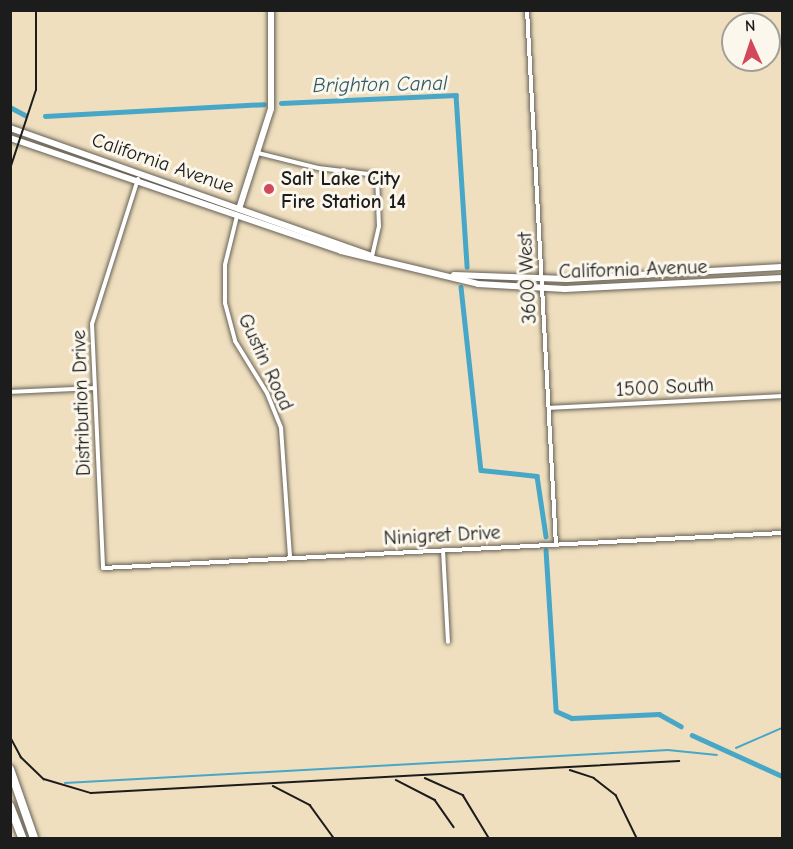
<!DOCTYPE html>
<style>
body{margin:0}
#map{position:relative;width:793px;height:849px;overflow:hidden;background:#efdfbf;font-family:"Comic Neue",sans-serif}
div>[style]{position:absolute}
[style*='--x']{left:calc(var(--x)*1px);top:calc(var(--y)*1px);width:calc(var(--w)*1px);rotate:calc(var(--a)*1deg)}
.stream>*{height:1.5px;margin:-0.75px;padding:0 0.75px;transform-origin:0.75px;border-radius:0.75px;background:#48a7c7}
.canal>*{height:4.5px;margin:-2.25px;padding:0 2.25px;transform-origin:2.25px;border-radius:2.25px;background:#48a7c7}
.roads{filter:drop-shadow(0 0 2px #666055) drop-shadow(0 0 2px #666055)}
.street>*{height:4px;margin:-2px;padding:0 2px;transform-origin:2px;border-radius:2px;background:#fff}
.secondary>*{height:6px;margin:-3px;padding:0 3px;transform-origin:3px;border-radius:3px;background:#fff}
.highway>*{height:8px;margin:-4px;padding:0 4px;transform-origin:4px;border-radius:4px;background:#fff}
.rail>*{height:1.5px;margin:-0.75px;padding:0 0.75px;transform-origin:0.75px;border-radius:0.75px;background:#1c1c1c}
.dots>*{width:16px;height:16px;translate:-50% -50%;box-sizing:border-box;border:3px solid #fbf7ec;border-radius:50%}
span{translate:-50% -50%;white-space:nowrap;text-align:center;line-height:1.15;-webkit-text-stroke:6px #fbf7ec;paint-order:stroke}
.street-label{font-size:20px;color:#1c1c1c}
.poi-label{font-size:20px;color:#1c1c1c;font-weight:700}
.left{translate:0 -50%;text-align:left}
.water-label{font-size:21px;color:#305b69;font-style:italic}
.frame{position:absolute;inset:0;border:12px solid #1c1c1c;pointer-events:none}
.north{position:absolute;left:721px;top:12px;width:60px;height:60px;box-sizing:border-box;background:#fbf7ec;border:2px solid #a29f99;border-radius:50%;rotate:357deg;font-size:16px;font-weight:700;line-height:24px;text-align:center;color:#1c1c1c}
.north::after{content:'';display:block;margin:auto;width:21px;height:27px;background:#d1495b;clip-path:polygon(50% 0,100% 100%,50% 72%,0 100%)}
</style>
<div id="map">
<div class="stream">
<div style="--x:736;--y:748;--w:50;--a:-23.5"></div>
<div style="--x:65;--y:783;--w:604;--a:-3.13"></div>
<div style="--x:668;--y:750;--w:49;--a:5.8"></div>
</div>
<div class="canal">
<div style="--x:281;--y:103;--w:175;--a:-2.6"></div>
<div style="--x:456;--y:95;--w:172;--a:86.3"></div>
<div style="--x:10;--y:107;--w:17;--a:28"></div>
<div style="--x:45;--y:116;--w:219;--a:-3.1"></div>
<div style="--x:461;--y:287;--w:184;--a:83.8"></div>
<div style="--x:481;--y:470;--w:56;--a:6.1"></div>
<div style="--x:537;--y:476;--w:61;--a:81.5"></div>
<div style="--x:546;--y:550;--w:161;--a:86.4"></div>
<div style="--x:556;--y:711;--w:17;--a:24"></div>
<div style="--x:572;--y:718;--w:87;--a:-2.6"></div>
<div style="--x:659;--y:714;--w:25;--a:29"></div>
<div style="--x:692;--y:735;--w:99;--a:24.5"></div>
</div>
<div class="roads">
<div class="street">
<div style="--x:527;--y:10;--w:536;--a:86.9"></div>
<div style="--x:258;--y:153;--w:62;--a:14"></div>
<div style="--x:318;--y:168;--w:59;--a:6.8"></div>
<div style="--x:377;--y:175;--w:51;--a:87.8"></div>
<div style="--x:379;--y:226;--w:31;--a:103"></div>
<div style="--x:138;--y:179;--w:152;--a:107.6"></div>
<div style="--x:92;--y:324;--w:244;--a:87.4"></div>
<div style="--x:103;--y:568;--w:680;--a:-2.95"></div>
<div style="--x:237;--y:216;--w:50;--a:103.8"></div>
<div style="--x:225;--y:265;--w:38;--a:90"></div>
<div style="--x:225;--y:303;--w:39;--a:75"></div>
<div style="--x:235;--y:341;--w:61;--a:58.4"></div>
<div style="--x:267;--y:393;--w:38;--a:68"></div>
<div style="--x:281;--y:428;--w:130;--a:86"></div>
<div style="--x:10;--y:392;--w:84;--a:-2.7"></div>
<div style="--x:549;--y:408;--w:233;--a:-2.9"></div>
<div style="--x:443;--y:550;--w:92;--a:86.9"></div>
</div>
<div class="secondary">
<div style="--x:10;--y:128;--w:381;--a:19.5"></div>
<div style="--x:10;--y:138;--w:350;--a:18.8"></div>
<div style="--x:341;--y:251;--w:141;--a:13.5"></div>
<div style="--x:478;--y:284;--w:87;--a:3.3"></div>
<div style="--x:565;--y:289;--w:217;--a:-2.9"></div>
<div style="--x:239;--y:209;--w:105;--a:-72.3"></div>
<div style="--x:271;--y:109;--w:99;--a:-90"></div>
<div style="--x:454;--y:275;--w:113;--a:2"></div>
<div style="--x:567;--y:279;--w:215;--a:-3.2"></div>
</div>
<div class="highway">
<div style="--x:10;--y:769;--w:73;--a:70.8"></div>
<div style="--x:10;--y:806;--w:34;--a:69"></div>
</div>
</div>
<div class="rail">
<div style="--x:10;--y:169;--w:83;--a:-71.8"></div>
<div style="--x:36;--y:90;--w:80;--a:-90"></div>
<div style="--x:10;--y:736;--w:24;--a:62"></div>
<div style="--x:21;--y:757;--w:32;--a:44"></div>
<div style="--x:44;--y:779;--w:49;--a:16.6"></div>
<div style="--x:91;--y:793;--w:589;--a:-3.12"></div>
<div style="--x:570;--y:770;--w:25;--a:18"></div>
<div style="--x:594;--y:778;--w:28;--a:38"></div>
<div style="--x:616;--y:795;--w:48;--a:64"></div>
<div style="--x:425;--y:778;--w:42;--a:24.1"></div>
<div style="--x:463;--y:795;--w:50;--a:58.8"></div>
<div style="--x:396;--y:780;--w:44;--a:27.1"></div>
<div style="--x:435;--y:800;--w:33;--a:55"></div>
<div style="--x:273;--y:786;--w:42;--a:27.2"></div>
<div style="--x:310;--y:805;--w:41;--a:54"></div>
</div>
<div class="dots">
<div style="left:269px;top:189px;background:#d1495b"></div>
</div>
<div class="street-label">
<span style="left:163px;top:163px;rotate:19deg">California Avenue</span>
<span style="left:633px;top:269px;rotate:-2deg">California Avenue</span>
<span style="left:527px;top:278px;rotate:-93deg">3600 West</span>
<span style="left:266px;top:362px;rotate:65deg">Gustin Road</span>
<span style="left:665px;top:387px;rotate:-3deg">1500 South</span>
<span style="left:81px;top:403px;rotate:-92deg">Distribution Drive</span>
<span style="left:442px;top:535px;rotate:-3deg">Ninigret Drive</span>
</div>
<div class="poi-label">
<span class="left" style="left:281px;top:190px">Salt Lake City<br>Fire Station 14</span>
</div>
<div class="water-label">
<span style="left:380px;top:84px;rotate:-1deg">Brighton Canal</span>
</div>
<div class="frame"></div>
<div class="north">N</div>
</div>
